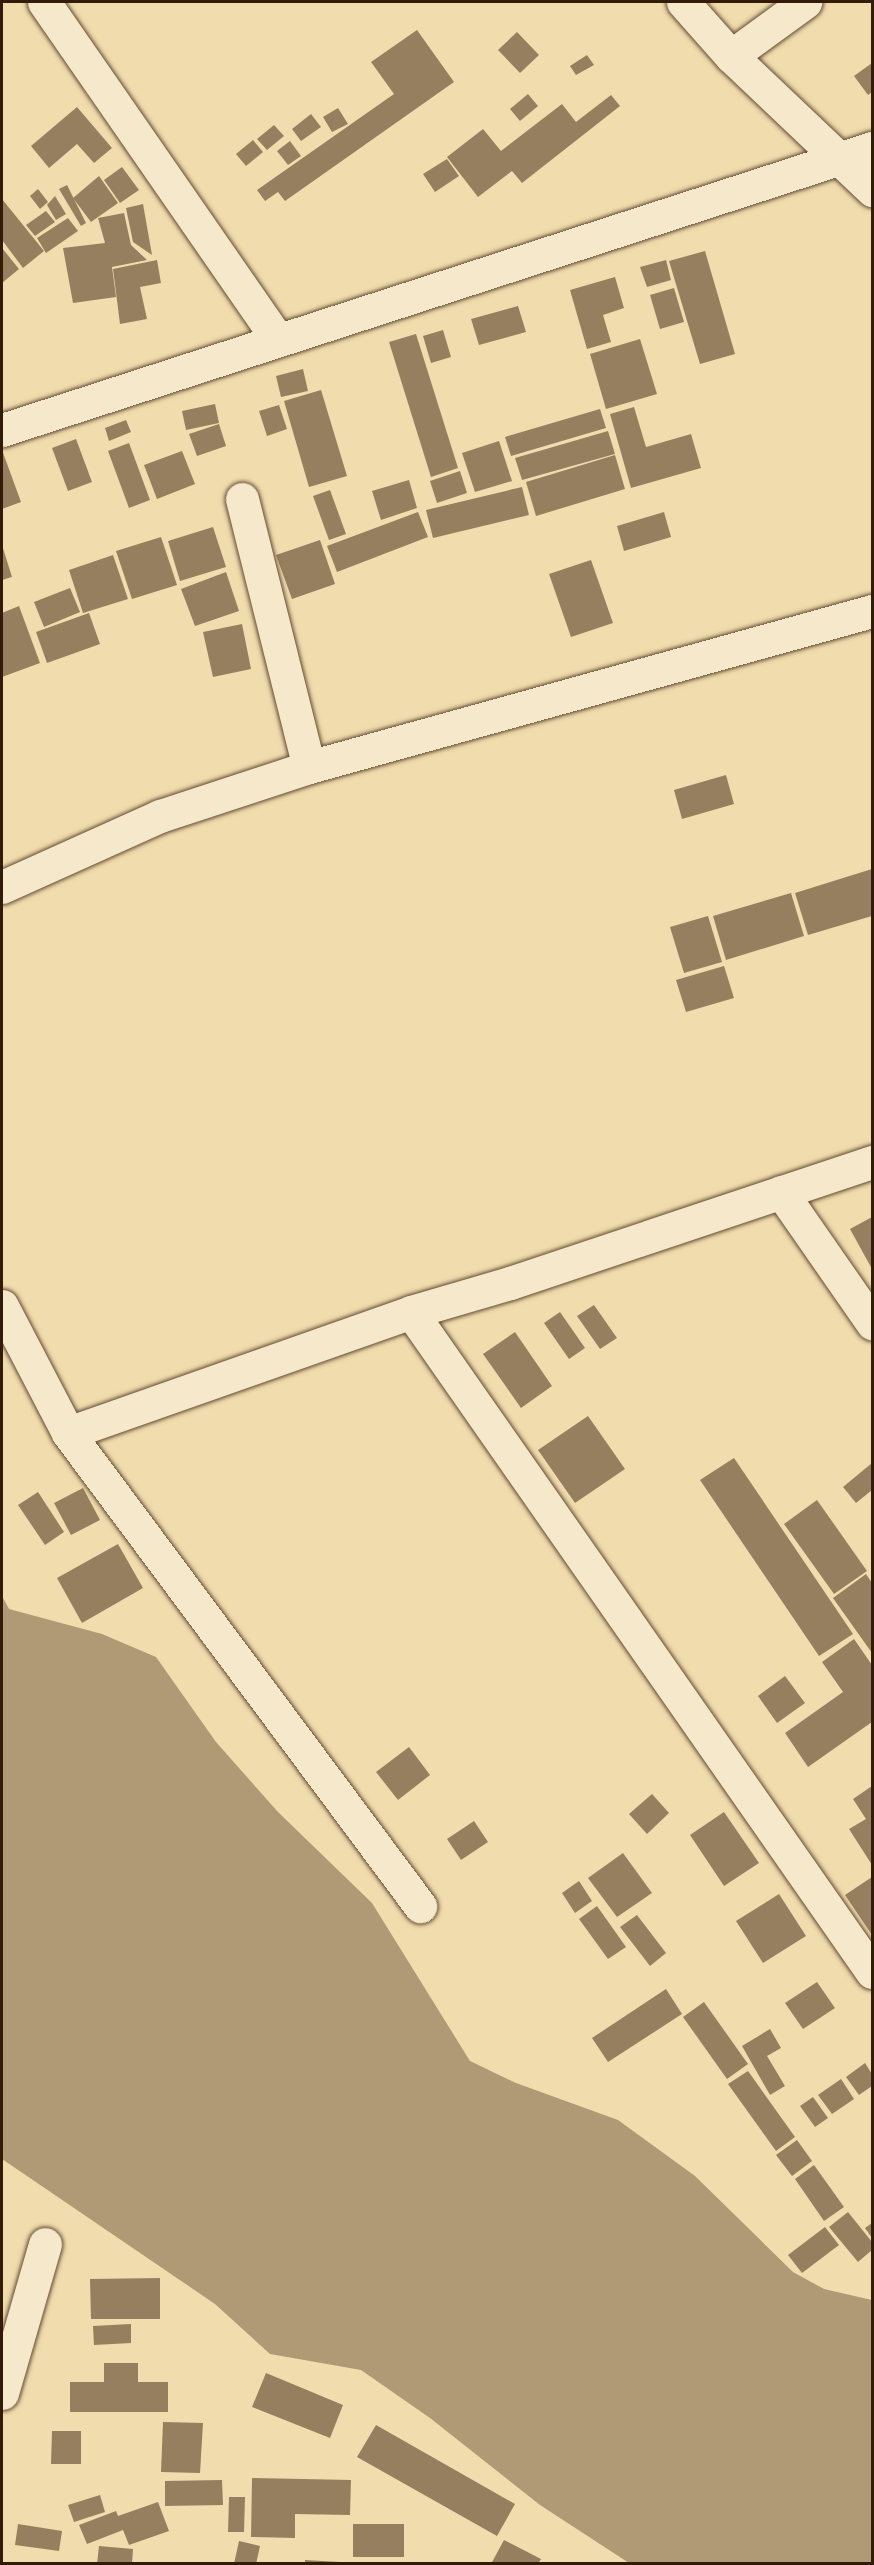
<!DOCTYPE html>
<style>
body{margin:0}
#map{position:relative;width:874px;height:2565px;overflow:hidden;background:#f1dcad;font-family:"EB Garamond",serif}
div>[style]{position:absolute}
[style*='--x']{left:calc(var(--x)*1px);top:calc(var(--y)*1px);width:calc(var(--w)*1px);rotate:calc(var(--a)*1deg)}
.water>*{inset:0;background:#b09a76}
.building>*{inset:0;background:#967f5f}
.roads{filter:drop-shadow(0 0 2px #624b33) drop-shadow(0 0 2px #624b33)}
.minor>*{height:33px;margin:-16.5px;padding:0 16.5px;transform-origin:16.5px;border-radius:16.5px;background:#f6e8ca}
span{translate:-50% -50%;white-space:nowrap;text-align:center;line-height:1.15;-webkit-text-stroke:5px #f6e8ca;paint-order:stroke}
.frame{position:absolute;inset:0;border:3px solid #331b0a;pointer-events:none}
</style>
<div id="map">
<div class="water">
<div style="clip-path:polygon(2px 1596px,9px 1609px,102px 1634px,156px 1657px,216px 1742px,278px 1812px,372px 1903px,470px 2061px,516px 2083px,618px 2120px,695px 2176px,793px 2272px,824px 2289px,872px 2300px,872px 2563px,629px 2563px,540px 2505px,430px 2418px,361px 2370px,270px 2354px,215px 2304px,2px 2159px)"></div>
</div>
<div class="building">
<div style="clip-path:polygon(417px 30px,454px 82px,285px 201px,278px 192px,265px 201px,257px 190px,394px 94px,371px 62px)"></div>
<div style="clip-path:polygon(517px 32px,539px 55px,520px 73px,498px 50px)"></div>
<div style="clip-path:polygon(587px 55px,594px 65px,576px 75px,570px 66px)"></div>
<div style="clip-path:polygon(872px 63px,872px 92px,868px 95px,854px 76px)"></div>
<div style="clip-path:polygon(528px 94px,538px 106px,520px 121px,510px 109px)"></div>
<div style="clip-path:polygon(611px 95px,620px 106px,522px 183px,512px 171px,478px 197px,447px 157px,483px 129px,501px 151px,562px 104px,576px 122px)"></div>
<div style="clip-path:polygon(77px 107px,112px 148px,94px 163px,77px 144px,49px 168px,31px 146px)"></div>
<div style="clip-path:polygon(338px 108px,348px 124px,332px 132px,323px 117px)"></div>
<div style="clip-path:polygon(311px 114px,321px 127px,301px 141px,292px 129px)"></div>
<div style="clip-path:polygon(274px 125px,284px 136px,267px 150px,257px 139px)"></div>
<div style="clip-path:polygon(253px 140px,263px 152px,246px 166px,236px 154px)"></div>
<div style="clip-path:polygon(290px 141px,301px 156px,288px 165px,277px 151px)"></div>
<div style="clip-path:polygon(447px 159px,459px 176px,435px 192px,423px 174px)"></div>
<div style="clip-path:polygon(122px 167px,139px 190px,120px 203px,104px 180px)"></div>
<div style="clip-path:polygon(99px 176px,118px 203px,91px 222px,73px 198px)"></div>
<div style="clip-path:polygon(67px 185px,86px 223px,81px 226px,59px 189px)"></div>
<div style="clip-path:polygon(38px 189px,48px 202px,40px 209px,30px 196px)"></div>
<div style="clip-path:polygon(55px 196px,66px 214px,56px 220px,47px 205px)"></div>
<div style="clip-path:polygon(2px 199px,44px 251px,23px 268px,2px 240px)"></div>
<div style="clip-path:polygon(143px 204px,152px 255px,133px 242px,126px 208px)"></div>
<div style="clip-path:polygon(46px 211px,55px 222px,35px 236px,26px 225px)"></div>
<div style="clip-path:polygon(124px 213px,131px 245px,147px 260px,112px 267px,116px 297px,73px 303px,63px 248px,105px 243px,98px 218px)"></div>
<div style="clip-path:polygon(68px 218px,78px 231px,46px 253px,37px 238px)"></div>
<div style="clip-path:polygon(2px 248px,19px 269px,2px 283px)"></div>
<div style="clip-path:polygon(705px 251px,735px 354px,700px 364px,669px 261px)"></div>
<div style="clip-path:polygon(157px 260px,161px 283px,140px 287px,147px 319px,120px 324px,113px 269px)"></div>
<div style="clip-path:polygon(666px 260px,671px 280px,647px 287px,640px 267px)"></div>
<div style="clip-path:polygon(615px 277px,624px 308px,603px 315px,611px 342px,587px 349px,570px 290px)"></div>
<div style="clip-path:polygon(674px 288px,684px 322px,660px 329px,650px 295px)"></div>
<div style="clip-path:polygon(518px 306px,526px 332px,479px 345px,471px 319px)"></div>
<div style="clip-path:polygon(443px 330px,451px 357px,431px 363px,423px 336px)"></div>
<div style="clip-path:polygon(416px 334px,458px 468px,431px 477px,389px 342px)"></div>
<div style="clip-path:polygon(640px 339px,657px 394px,606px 409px,590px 354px)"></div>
<div style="clip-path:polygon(303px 369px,308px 391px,281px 397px,276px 376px)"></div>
<div style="clip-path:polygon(321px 390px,347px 476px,309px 487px,284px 401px)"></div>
<div style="clip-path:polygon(215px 404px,219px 423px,186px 430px,182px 411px)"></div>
<div style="clip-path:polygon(279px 405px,287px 429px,267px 436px,259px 411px)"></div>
<div style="clip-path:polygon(634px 407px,646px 447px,691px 434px,701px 468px,631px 488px,610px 414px)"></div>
<div style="clip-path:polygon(600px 409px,606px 428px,511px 456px,505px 437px)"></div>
<div style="clip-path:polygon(126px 420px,131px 432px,109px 441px,105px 428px)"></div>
<div style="clip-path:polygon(219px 424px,226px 446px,197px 456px,189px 434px)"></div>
<div style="clip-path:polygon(608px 431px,615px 454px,522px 480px,515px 458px)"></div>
<div style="clip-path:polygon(76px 439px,92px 482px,68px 491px,52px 448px)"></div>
<div style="clip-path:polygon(499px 441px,512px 481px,475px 492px,462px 453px)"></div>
<div style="clip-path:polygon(129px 443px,150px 500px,129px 508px,108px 451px)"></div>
<div style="clip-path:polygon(2px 450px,21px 502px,2px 509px)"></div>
<div style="clip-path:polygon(182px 451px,195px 484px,157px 499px,144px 465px)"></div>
<div style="clip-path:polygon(615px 455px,625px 489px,536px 516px,526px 482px)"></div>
<div style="clip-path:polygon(460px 471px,467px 493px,437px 503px,430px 481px)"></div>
<div style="clip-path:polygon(409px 480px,417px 508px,381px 520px,372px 491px)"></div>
<div style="clip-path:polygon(522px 487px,529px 515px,433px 538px,426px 510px)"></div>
<div style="clip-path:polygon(330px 490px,346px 534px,329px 540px,313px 496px)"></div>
<div style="clip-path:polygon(418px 512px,428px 537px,337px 572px,327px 546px)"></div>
<div style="clip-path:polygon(664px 512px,671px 537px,624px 551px,617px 526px)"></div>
<div style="clip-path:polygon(213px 527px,226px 567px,180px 581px,168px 541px)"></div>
<div style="clip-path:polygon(161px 537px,177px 585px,132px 599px,116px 551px)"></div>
<div style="clip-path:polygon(320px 540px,335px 584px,292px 599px,276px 555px)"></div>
<div style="clip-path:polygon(2px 545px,12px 577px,2px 580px)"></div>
<div style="clip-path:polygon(113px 555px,128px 599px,83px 613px,69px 570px)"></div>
<div style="clip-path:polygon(591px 560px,613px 623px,571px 637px,549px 574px)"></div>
<div style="clip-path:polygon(226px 572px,239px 611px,195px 626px,181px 589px)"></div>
<div style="clip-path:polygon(70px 588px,80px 612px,44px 627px,34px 602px)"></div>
<div style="clip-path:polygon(19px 606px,40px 663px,2px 677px,2px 613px)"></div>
<div style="clip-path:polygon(89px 613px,100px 644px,47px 663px,36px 632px)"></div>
<div style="clip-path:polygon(242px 624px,251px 669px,213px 677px,203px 632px)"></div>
<div style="clip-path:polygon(726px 775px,734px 804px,682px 819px,674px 790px)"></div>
<div style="clip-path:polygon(872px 869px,872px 916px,808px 935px,795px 893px)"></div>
<div style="clip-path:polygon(791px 893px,804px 936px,726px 960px,713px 916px)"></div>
<div style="clip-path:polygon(708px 916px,722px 962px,684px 973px,670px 927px)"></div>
<div style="clip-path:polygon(724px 966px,734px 998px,686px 1012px,676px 980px)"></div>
<div style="clip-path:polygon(872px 1217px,872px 1269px,850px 1229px)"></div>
<div style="clip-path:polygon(594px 1305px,617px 1338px,600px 1349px,577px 1316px)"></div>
<div style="clip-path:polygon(560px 1312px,585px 1348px,569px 1359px,544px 1323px)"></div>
<div style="clip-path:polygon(515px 1332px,552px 1386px,521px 1408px,483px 1354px)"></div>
<div style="clip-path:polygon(588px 1416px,625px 1469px,575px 1503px,538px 1450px)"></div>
<div style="clip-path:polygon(734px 1458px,853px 1634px,819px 1656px,700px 1480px)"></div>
<div style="clip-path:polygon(872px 1463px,872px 1490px,856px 1503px,843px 1487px)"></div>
<div style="clip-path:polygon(83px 1488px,100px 1520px,71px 1535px,54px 1503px)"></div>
<div style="clip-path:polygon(38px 1492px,64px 1532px,45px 1545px,18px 1505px)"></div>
<div style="clip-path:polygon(817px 1500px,867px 1571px,834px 1594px,784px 1524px)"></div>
<div style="clip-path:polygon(118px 1544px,143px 1588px,82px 1623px,57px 1578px)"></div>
<div style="clip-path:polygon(866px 1574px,872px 1583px,872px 1653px,833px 1598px)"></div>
<div style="clip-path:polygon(854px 1639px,872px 1665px,872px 1722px,808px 1767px,785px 1733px,843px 1692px,822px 1662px)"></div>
<div style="clip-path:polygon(785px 1676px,805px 1703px,777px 1723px,758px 1696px)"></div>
<div style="clip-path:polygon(409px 1747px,430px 1775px,398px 1800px,376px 1772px)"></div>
<div style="clip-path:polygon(872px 1786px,872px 1865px,849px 1829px,866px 1819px,853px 1799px)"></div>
<div style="clip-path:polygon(652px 1794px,669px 1813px,647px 1834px,629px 1814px)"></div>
<div style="clip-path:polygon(724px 1812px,759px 1863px,724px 1886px,690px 1835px)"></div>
<div style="clip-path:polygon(474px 1821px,488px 1842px,461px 1860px,447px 1839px)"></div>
<div style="clip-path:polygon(623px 1853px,652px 1893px,617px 1917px,588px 1878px)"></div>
<div style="clip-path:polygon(872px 1877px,872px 1935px,845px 1895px)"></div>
<div style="clip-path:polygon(579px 1881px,592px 1901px,575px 1913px,562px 1893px)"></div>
<div style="clip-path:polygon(779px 1894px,806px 1936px,763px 1963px,736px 1921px)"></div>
<div style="clip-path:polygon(597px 1906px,626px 1947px,608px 1959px,579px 1919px)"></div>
<div style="clip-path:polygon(637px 1915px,666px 1953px,650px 1966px,620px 1927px)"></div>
<div style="clip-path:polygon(817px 1982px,835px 2008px,803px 2029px,785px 2003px)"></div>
<div style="clip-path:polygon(666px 1989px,682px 2014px,608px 2062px,592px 2038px)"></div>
<div style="clip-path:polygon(704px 2002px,748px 2064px,727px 2079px,683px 2017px)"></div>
<div style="clip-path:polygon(770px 2029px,781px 2048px,767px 2056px,785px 2086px,770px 2095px,742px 2046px)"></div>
<div style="clip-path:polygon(865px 2063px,872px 2074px,872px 2086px,859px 2095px,846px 2077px)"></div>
<div style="clip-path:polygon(748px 2071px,795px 2137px,776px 2151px,728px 2084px)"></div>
<div style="clip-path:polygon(841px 2079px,854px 2099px,832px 2114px,818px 2095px)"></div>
<div style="clip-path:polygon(813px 2097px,828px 2118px,815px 2127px,800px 2106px)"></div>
<div style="clip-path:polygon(797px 2140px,812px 2161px,792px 2176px,776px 2155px)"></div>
<div style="clip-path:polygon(814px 2165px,844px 2207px,824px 2221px,795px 2179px)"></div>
<div style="clip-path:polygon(848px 2212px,872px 2242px,872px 2250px,858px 2262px,829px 2227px)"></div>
<div style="clip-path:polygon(872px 2223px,872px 2238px,865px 2228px)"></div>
<div style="clip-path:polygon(825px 2227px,839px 2245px,802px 2273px,788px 2255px)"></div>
<div style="clip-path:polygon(160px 2278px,160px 2319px,91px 2319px,90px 2279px)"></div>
<div style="clip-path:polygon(131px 2324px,131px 2343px,94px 2345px,93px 2326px)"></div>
<div style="clip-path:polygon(104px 2363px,138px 2363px,138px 2382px,168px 2382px,168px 2412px,70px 2412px,70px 2382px,104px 2382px)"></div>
<div style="clip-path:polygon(266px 2373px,343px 2405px,330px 2438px,252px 2407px)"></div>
<div style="clip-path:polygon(163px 2422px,203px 2423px,200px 2473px,161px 2472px)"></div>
<div style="clip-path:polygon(376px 2425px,515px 2504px,497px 2536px,357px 2457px)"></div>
<div style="clip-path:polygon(52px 2431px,81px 2431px,81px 2464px,51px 2464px)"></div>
<div style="clip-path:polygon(252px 2478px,351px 2480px,350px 2515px,295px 2514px,295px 2538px,251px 2537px)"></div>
<div style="clip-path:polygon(222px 2480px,223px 2505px,165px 2506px,165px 2481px)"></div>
<div style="clip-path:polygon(100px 2495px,105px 2512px,74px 2522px,68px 2505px)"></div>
<div style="clip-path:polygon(229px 2497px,245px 2497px,244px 2532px,228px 2532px)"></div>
<div style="clip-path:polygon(158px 2502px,169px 2531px,129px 2545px,123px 2530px,87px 2544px,79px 2525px,116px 2511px,118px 2516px)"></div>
<div style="clip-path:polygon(18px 2524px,62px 2531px,59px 2551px,15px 2545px)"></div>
<div style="clip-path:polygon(353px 2524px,404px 2524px,404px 2557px,353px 2557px)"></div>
<div style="clip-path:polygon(504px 2540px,541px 2559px,538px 2564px,491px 2564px)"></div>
<div style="clip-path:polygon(239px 2541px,260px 2546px,256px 2564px,234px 2564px)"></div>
<div style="clip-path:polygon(99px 2546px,133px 2549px,132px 2564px,97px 2564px)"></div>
<div style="clip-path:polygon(305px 2560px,340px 2562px,340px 2564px,305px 2564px)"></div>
</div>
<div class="roads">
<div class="minor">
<div style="--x:44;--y:2;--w:411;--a:55.3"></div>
<div style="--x:683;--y:2;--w:72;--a:48.4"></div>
<div style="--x:731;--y:56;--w:195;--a:43.5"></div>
<div style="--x:731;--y:56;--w:92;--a:-36.1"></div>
<div style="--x:2;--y:430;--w:915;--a:-17.96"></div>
<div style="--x:242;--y:499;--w:276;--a:76"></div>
<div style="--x:2;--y:887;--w:173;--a:-24.2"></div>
<div style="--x:160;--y:816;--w:157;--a:-18.2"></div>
<div style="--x:309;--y:767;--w:584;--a:-15.49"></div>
<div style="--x:781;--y:1192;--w:160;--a:55.2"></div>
<div style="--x:2;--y:1306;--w:143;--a:62.5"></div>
<div style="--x:68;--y:1433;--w:364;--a:-19.4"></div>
<div style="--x:411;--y:1312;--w:103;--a:-16.3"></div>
<div style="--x:510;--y:1283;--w:382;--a:-18.5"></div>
<div style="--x:411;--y:1312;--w:805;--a:55.07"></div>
<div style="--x:68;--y:1433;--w:590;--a:53.34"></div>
<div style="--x:2;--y:2393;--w:155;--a:-73.9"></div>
</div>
</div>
<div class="frame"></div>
</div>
